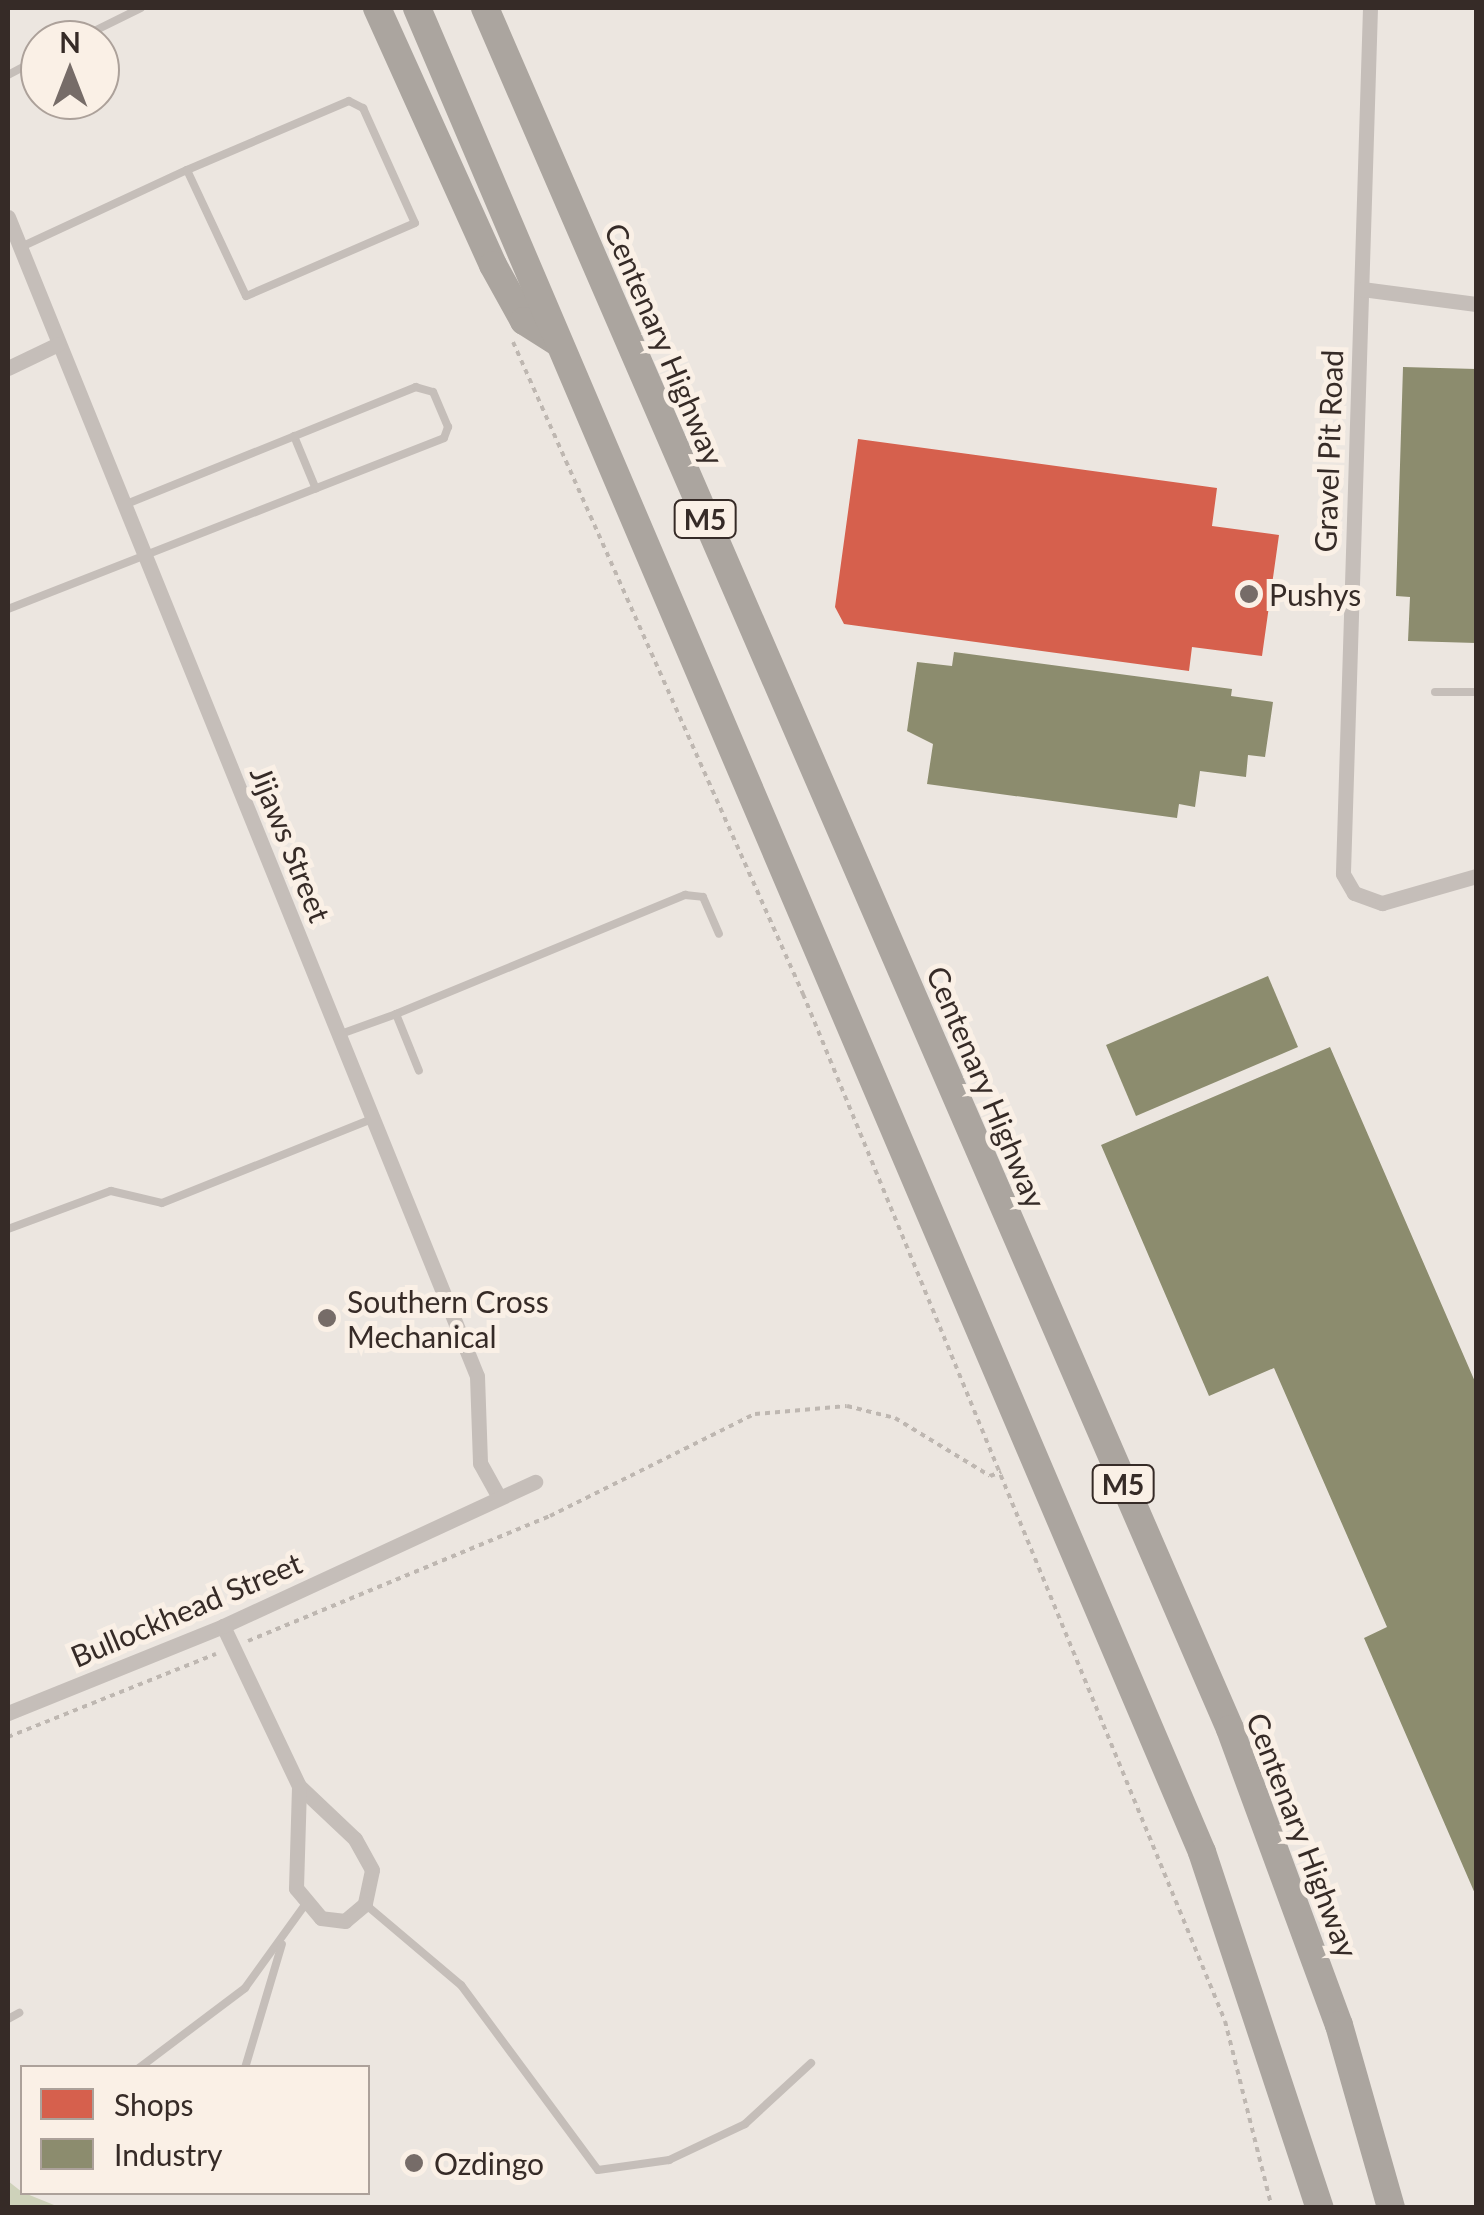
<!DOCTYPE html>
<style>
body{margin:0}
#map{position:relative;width:1484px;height:2215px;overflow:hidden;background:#ece6e0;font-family:Lato,sans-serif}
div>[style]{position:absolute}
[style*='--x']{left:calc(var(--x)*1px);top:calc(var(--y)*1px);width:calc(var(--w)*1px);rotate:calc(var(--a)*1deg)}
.green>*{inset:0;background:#ced2ba}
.shops>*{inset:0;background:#d6604d}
.industry>*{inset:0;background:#8c8c6e}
.path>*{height:4px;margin-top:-2px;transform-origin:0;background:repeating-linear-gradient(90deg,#beb7b1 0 5px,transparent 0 10px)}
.lane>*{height:8px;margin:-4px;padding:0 4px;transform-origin:4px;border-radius:4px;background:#c5beb9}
.street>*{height:15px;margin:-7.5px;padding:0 7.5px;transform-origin:7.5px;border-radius:7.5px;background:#c5beb9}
.highway>*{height:28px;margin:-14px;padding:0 14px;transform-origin:14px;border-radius:14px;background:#aba59f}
.dots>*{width:28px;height:28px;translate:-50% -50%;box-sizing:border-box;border:5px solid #faf0e6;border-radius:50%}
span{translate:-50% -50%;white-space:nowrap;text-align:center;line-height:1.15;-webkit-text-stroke:10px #faf0e6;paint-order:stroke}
.shield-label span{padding:2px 8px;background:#faf0e6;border:2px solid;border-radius:8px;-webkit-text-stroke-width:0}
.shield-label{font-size:28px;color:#362b27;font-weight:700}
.street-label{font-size:30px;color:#362b27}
.poi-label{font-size:30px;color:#362b27}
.left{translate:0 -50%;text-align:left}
.frame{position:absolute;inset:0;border:10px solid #362b27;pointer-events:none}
.legend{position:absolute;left:20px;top:2065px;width:350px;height:130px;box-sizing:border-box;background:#faf0e6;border:2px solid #aca19a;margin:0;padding:12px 18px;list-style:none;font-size:30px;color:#362b27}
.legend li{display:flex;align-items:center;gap:20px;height:50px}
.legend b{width:50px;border:2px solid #aca19a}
.north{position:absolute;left:20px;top:20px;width:100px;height:100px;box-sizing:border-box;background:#faf0e6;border:2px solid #aca19a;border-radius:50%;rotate:0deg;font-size:28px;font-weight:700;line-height:40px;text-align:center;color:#362b27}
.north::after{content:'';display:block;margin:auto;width:35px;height:45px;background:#766c68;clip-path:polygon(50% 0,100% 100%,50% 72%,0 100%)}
</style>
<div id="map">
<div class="green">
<div style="clip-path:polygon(8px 2181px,22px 2192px,59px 2207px,8px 2207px)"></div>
</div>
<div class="shops">
<div style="clip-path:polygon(858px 439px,1217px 488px,1212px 526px,1279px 535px,1262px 656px,1192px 647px,1189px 671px,844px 624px,835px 607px)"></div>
</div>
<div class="industry">
<div style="clip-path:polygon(1403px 367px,1476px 369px,1476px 643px,1408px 641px,1410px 597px,1396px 596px)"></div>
<div style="clip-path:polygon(954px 652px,1232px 689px,1231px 696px,1273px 702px,1265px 757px,1248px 755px,1246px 777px,1200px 771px,1195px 807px,1179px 804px,1177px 818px,927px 784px,933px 744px,907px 731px,917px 662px,952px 666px)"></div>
<div style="clip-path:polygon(1268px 976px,1298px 1047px,1136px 1116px,1106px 1045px)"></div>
<div style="clip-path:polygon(1330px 1047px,1476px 1384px,1476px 1896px,1364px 1638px,1387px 1627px,1274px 1368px,1209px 1396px,1101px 1145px)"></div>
</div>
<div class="path">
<div style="--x:513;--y:342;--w:714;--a:66.02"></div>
<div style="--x:803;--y:994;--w:1110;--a:67.66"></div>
<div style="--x:1225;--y:2021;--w:193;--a:75.9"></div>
<div style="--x:248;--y:1641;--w:327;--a:-22.5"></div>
<div style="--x:550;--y:1516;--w:229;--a:-26.5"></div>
<div style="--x:755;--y:1414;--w:92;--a:-5"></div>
<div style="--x:847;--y:1406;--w:49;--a:14"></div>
<div style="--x:895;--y:1418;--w:111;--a:31.4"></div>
<div style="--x:990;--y:1476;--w:12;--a:-20"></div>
<div style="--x:8;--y:1737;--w:224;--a:-21.8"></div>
</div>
<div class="lane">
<div style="--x:76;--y:40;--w:72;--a:-26.2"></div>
<div style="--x:8;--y:75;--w:36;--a:-28"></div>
<div style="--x:21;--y:247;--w:183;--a:-24.9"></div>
<div style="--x:187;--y:170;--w:176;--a:-23.1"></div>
<div style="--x:349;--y:101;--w:16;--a:27"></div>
<div style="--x:363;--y:108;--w:126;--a:65.7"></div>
<div style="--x:415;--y:223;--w:184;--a:156.6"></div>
<div style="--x:246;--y:296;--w:139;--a:-115.1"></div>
<div style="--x:294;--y:436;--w:57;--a:67.5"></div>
<div style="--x:8;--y:609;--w:468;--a:-21.4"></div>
<div style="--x:444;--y:438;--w:12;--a:-70"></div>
<div style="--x:448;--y:427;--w:38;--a:-113"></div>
<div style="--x:433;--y:392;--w:18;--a:-164"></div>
<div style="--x:416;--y:387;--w:313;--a:158"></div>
<div style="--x:1435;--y:692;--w:41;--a:0"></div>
<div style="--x:396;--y:1014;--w:313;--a:-22.4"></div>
<div style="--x:685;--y:895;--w:18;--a:6"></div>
<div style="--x:703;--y:897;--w:40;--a:66.6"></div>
<div style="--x:338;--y:1035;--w:62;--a:-19.9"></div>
<div style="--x:396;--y:1014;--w:61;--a:68"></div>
<div style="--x:8;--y:1229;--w:110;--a:-20.3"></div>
<div style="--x:111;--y:1191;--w:52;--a:13.2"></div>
<div style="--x:162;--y:1203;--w:226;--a:-21.8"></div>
<div style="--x:365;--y:1904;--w:126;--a:40.2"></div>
<div style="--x:461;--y:1985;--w:230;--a:53.5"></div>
<div style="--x:598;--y:2170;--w:72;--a:-8"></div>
<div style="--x:669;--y:2160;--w:84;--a:-25.3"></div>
<div style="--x:745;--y:2124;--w:90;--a:-42.7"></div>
<div style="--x:8;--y:2019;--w:13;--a:-29"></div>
<div style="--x:139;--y:2068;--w:133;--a:-37"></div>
<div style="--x:245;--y:1988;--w:106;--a:-54.2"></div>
<div style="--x:245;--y:2068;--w:129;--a:-73.4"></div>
</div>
<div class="street">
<div style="--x:1370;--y:8;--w:866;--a:91.79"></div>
<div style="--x:1343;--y:874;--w:22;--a:60"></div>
<div style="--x:1354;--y:893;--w:30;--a:20"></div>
<div style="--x:1382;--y:903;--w:98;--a:-16"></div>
<div style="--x:8;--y:217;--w:1250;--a:67.97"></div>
<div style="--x:477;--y:1376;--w:87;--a:88"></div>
<div style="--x:480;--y:1463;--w:39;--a:61"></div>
<div style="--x:1362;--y:289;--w:115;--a:7.5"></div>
<div style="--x:8;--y:368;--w:55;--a:-25.6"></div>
<div style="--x:223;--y:1626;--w:177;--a:64.6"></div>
<div style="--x:299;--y:1786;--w:77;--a:43.4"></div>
<div style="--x:355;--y:1839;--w:35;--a:61"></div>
<div style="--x:372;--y:1870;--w:35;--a:102"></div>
<div style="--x:365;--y:1904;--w:26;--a:140"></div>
<div style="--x:345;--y:1921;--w:24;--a:-173"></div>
<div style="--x:321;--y:1918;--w:39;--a:-130"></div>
<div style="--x:296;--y:1888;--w:102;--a:-88.3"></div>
<div style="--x:8;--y:1713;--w:232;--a:-22"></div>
<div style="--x:223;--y:1626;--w:344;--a:-24.8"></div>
</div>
<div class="highway">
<div style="--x:377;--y:8;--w:282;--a:65.7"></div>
<div style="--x:493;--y:265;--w:64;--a:61"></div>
<div style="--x:524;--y:321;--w:41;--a:32.2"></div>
<div style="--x:417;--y:8;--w:2004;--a:66.94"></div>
<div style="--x:1202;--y:1852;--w:375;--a:71.7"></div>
<div style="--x:485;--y:8;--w:1875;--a:66.59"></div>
<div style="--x:1230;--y:1729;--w:315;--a:69.8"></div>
<div style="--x:1339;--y:2025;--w:190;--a:74.1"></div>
</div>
<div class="dots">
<div style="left:1249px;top:594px;background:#766c68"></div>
<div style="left:327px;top:1318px;background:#766c68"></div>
<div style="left:414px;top:2163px;background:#766c68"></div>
</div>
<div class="shield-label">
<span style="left:705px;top:519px">M5</span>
<span style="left:1123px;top:1484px">M5</span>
</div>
<div class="street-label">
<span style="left:665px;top:344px;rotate:67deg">Centenary Highway</span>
<span style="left:1328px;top:451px;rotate:-88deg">Gravel Pit Road</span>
<span style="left:291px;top:844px;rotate:68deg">Jijaws Street</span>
<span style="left:987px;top:1087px;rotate:67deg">Centenary Highway</span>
<span style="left:186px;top:1609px;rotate:-23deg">Bullockhead Street</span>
<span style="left:1303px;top:1835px;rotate:69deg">Centenary Highway</span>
</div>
<div class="poi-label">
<span class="left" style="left:1269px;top:594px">Pushys</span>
<span class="left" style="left:347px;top:1318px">Southern Cross<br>Mechanical</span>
<span class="left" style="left:434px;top:2163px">Ozdingo</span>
</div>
<div class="frame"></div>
<ul class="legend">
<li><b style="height:28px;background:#d6604d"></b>Shops</li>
<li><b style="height:28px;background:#8c8c6e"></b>Industry</li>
</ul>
<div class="north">N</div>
</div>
